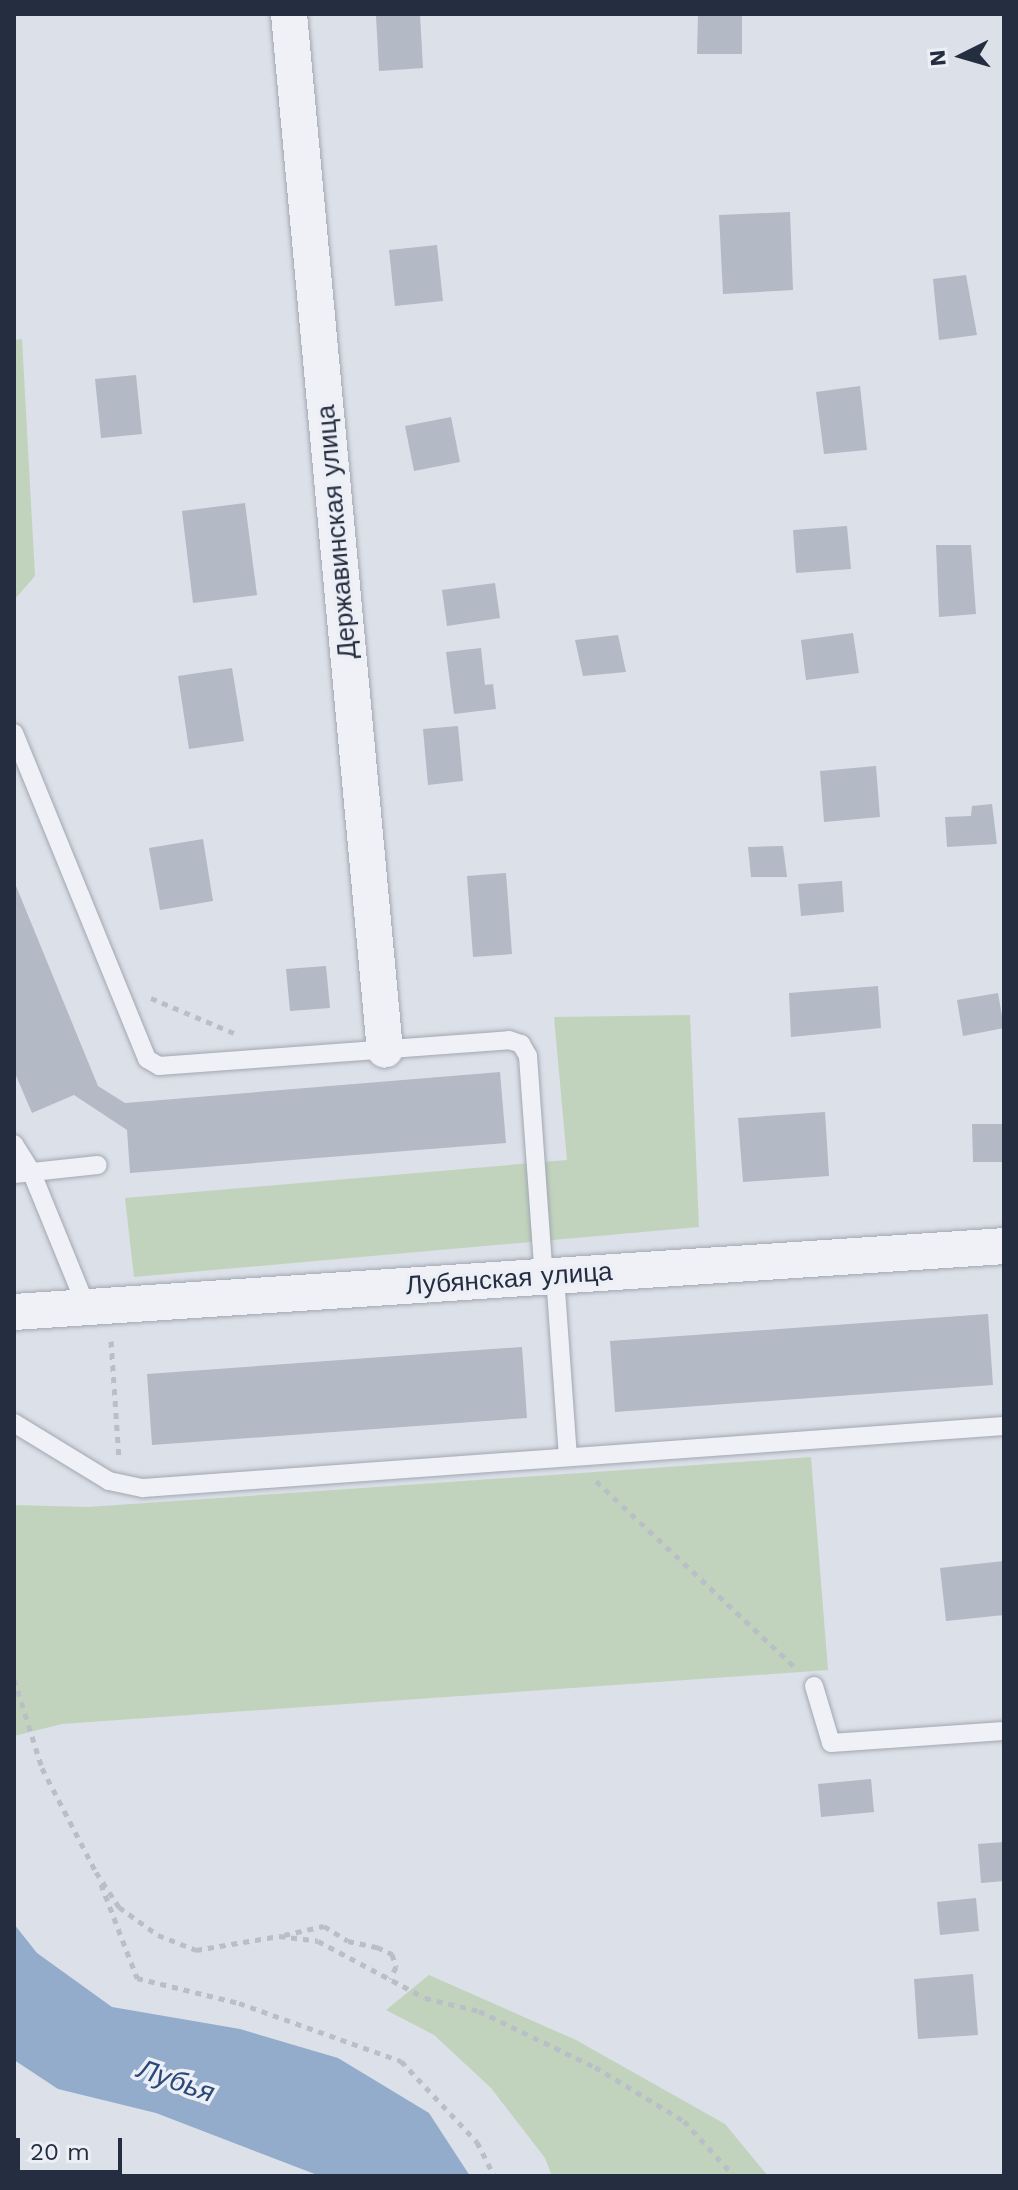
<!DOCTYPE html>
<meta charset="utf-8">
<style>
body{margin:0}
#map{position:relative;width:1018px;height:2190px;overflow:hidden;background:#dce0e8;font-family:"Work Sans",sans-serif}
div>[style]{position:absolute}
[style*='--x']{left:calc(var(--x)*1px);top:calc(var(--y)*1px);width:calc(var(--w)*1px);rotate:calc(var(--a)*1deg)}
.green>*{inset:0;background:#c1d3bd}
.water>*{inset:0;background:#93accc}
.building>*{inset:0;background:#b3b9c5}
.path>*{height:5px;margin-top:-2.5px;transform-origin:0;background:repeating-linear-gradient(90deg,#babec7 0 6px,transparent 0 12px)}
.roads{filter:drop-shadow(0 0 2px #a1a7b2) drop-shadow(0 0 2px #a1a7b2)}
.service>*{height:18px;margin:-9px;padding:0 9px;transform-origin:9px;border-radius:9px;background:#eff1f6}
.minor>*{height:36px;margin:-18px;padding:0 18px;transform-origin:18px;border-radius:18px;background:#eff1f6}
span{translate:-50% -50%;white-space:nowrap;text-align:center;line-height:1.15;-webkit-text-stroke:7px #eceff6;paint-order:stroke}
.street-label{font-size:26px;color:#252d40}
.water-label{font-size:28px;color:#2b4978;font-style:italic}
.frame{position:absolute;inset:0;border:16px solid #252d40;pointer-events:none}
.north{position:absolute;left:922px;top:16px;width:80px;height:80px;-webkit-text-stroke:6px #eceff6;paint-order:stroke;rotate:265deg;font-size:22px;font-weight:700;line-height:32px;text-align:center;color:#252d40}
.north::after{content:'';display:block;margin:auto;width:28px;height:36px;background:#252d40;clip-path:polygon(50% 0,100% 100%,50% 72%,0 100%)}
.scale{position:absolute;left:16px;top:2138px;width:106px;height:36px;box-sizing:border-box;border:4px solid #252d40;border-top:0;padding-left:10px;font-size:24px;line-height:28px;white-space:nowrap;color:#252d40;-webkit-text-stroke:6px #eceff6;paint-order:stroke}
</style>
<div id="map">
<div class="green">
<div style="clip-path:polygon(22px 339px,35px 576px,14px 600px,14px 340px)"></div>
<div style="clip-path:polygon(690px 1015px,699px 1227px,134px 1277px,125px 1198px,567px 1160px,554px 1017px)"></div>
<div style="clip-path:polygon(811px 1457px,828px 1670px,62px 1724px,14px 1736px,14px 1505px,88px 1507px)"></div>
<div style="clip-path:polygon(429px 1975px,576px 2040px,725px 2124px,768px 2176px,552px 2176px,545px 2158px,491px 2088px,434px 2035px,386px 2010px)"></div>
</div>
<div class="water">
<div style="clip-path:polygon(14px 1924px,37px 1953px,112px 2007px,240px 2029px,338px 2058px,429px 2113px,470px 2176px,320px 2176px,156px 2113px,58px 2089px,14px 2060px)"></div>
</div>
<div class="building">
<div style="clip-path:polygon(420px 14px,423px 68px,379px 71px,376px 16px)"></div>
<div style="clip-path:polygon(698px 14px,742px 14px,742px 54px,697px 54px)"></div>
<div style="clip-path:polygon(790px 212px,793px 290px,723px 294px,719px 215px)"></div>
<div style="clip-path:polygon(437px 245px,443px 301px,395px 306px,389px 250px)"></div>
<div style="clip-path:polygon(966px 275px,977px 335px,939px 340px,933px 279px)"></div>
<div style="clip-path:polygon(136px 375px,142px 434px,101px 438px,95px 379px)"></div>
<div style="clip-path:polygon(860px 386px,867px 450px,824px 454px,816px 392px)"></div>
<div style="clip-path:polygon(451px 417px,460px 462px,414px 471px,405px 426px)"></div>
<div style="clip-path:polygon(245px 503px,257px 595px,193px 603px,182px 511px)"></div>
<div style="clip-path:polygon(847px 526px,851px 569px,796px 573px,793px 530px)"></div>
<div style="clip-path:polygon(936px 545px,971px 545px,976px 614px,939px 617px)"></div>
<div style="clip-path:polygon(495px 583px,500px 618px,447px 626px,442px 590px)"></div>
<div style="clip-path:polygon(853px 633px,859px 673px,806px 680px,801px 640px)"></div>
<div style="clip-path:polygon(618px 635px,626px 672px,583px 676px,575px 640px)"></div>
<div style="clip-path:polygon(481px 648px,485px 685px,493px 684px,496px 709px,454px 714px,446px 652px)"></div>
<div style="clip-path:polygon(232px 668px,244px 741px,189px 749px,178px 676px)"></div>
<div style="clip-path:polygon(458px 726px,463px 781px,428px 785px,423px 729px)"></div>
<div style="clip-path:polygon(876px 766px,880px 817px,824px 822px,820px 771px)"></div>
<div style="clip-path:polygon(992px 804px,997px 844px,947px 847px,945px 817px,971px 816px,972px 806px)"></div>
<div style="clip-path:polygon(203px 839px,213px 901px,160px 910px,149px 848px)"></div>
<div style="clip-path:polygon(783px 846px,787px 877px,751px 877px,748px 847px)"></div>
<div style="clip-path:polygon(506px 873px,512px 954px,473px 957px,467px 876px)"></div>
<div style="clip-path:polygon(14px 881px,98px 1086px,125px 1103px,500px 1072px,506px 1143px,130px 1173px,127px 1130px,74px 1095px,32px 1113px,14px 1071px)"></div>
<div style="clip-path:polygon(842px 881px,844px 912px,801px 916px,798px 884px)"></div>
<div style="clip-path:polygon(326px 966px,330px 1008px,290px 1011px,286px 969px)"></div>
<div style="clip-path:polygon(878px 986px,881px 1028px,791px 1037px,789px 993px)"></div>
<div style="clip-path:polygon(998px 993px,1004px 1028px,963px 1036px,957px 1000px)"></div>
<div style="clip-path:polygon(825px 1112px,829px 1176px,743px 1182px,738px 1118px)"></div>
<div style="clip-path:polygon(972px 1124px,1004px 1124px,1004px 1162px,973px 1162px)"></div>
<div style="clip-path:polygon(988px 1314px,993px 1385px,615px 1412px,610px 1341px)"></div>
<div style="clip-path:polygon(522px 1347px,527px 1418px,152px 1445px,147px 1374px)"></div>
<div style="clip-path:polygon(1004px 1561px,1004px 1615px,946px 1621px,940px 1568px)"></div>
<div style="clip-path:polygon(871px 1779px,874px 1812px,821px 1817px,818px 1784px)"></div>
<div style="clip-path:polygon(1004px 1842px,1004px 1881px,981px 1883px,978px 1844px)"></div>
<div style="clip-path:polygon(976px 1898px,979px 1931px,940px 1935px,937px 1902px)"></div>
<div style="clip-path:polygon(973px 1974px,978px 2035px,918px 2039px,914px 1979px)"></div>
</div>
<div class="path">
<div style="--x:151;--y:998;--w:90;--a:22.9"></div>
<div style="--x:111;--y:1341;--w:118;--a:86.1"></div>
<div style="--x:596;--y:1481;--w:274;--a:43.1"></div>
<div style="--x:14;--y:1679;--w:93;--a:72.5"></div>
<div style="--x:42;--y:1768;--w:117;--a:62.6"></div>
<div style="--x:96;--y:1872;--w:42;--a:56.7"></div>
<div style="--x:119;--y:1907;--w:48;--a:35.7"></div>
<div style="--x:158;--y:1935;--w:41;--a:21.5"></div>
<div style="--x:196;--y:1950;--w:84;--a:-9.6"></div>
<div style="--x:279;--y:1936;--w:39;--a:7"></div>
<div style="--x:318;--y:1941;--w:121;--a:28"></div>
<div style="--x:425;--y:1998;--w:56;--a:13.5"></div>
<div style="--x:479;--y:2011;--w:129;--a:25.8"></div>
<div style="--x:595;--y:2067;--w:104;--a:31.2"></div>
<div style="--x:684;--y:2121;--w:74;--a:47.7"></div>
<div style="--x:101;--y:1884;--w:101;--a:69"></div>
<div style="--x:137;--y:1978;--w:105;--a:13.8"></div>
<div style="--x:239;--y:2003;--w:172;--a:19.7"></div>
<div style="--x:401;--y:2061;--w:111;--a:46.8"></div>
<div style="--x:477;--y:2142;--w:38;--a:63"></div>
<div style="--x:284;--y:1935;--w:41;--a:-12.7"></div>
<div style="--x:324;--y:1926;--w:28;--a:32"></div>
<div style="--x:348;--y:1941;--w:30;--a:12"></div>
<div style="--x:377;--y:1947;--w:17;--a:25"></div>
<div style="--x:392;--y:1954;--w:14;--a:73"></div>
<div style="--x:396;--y:1967;--w:13;--a:117"></div>
</div>
<div class="roads">
<div class="service">
<div style="--x:14;--y:733;--w:352;--a:67.8"></div>
<div style="--x:147;--y:1059;--w:14;--a:30"></div>
<div style="--x:159;--y:1066;--w:351;--a:-4.2"></div>
<div style="--x:509;--y:1040;--w:13;--a:18"></div>
<div style="--x:521;--y:1044;--w:14;--a:60"></div>
<div style="--x:528;--y:1056;--w:222;--a:85.9"></div>
<div style="--x:14;--y:1144;--w:32;--a:58"></div>
<div style="--x:31;--y:1171;--w:148;--a:67.8"></div>
<div style="--x:14;--y:1174;--w:84;--a:-6.1"></div>
<div style="--x:555;--y:1276;--w:181;--a:85.9"></div>
<div style="--x:14;--y:1423;--w:111;--a:31.4"></div>
<div style="--x:109;--y:1481;--w:35;--a:12"></div>
<div style="--x:143;--y:1488;--w:863;--a:-4.12"></div>
<div style="--x:814;--y:1686;--w:59;--a:73.4"></div>
<div style="--x:831;--y:1743;--w:173;--a:-4"></div>
</div>
<div class="minor">
<div style="--x:289;--y:14;--w:1040;--a:84.71"></div>
<div style="--x:14;--y:1312;--w:992;--a:-3.81"></div>
</div>
</div>
<div class="street-label">
<span style="left:337px;top:532px;rotate:-95deg">Державинская улица</span>
<span style="left:509px;top:1279px;rotate:-4deg">Лубянская улица</span>
</div>
<div class="water-label">
<span style="left:176px;top:2081px;rotate:19deg">Лубья</span>
</div>
<div class="frame"></div>
<div class="north">N</div>
<div class="scale">20 m</div>
</div>
